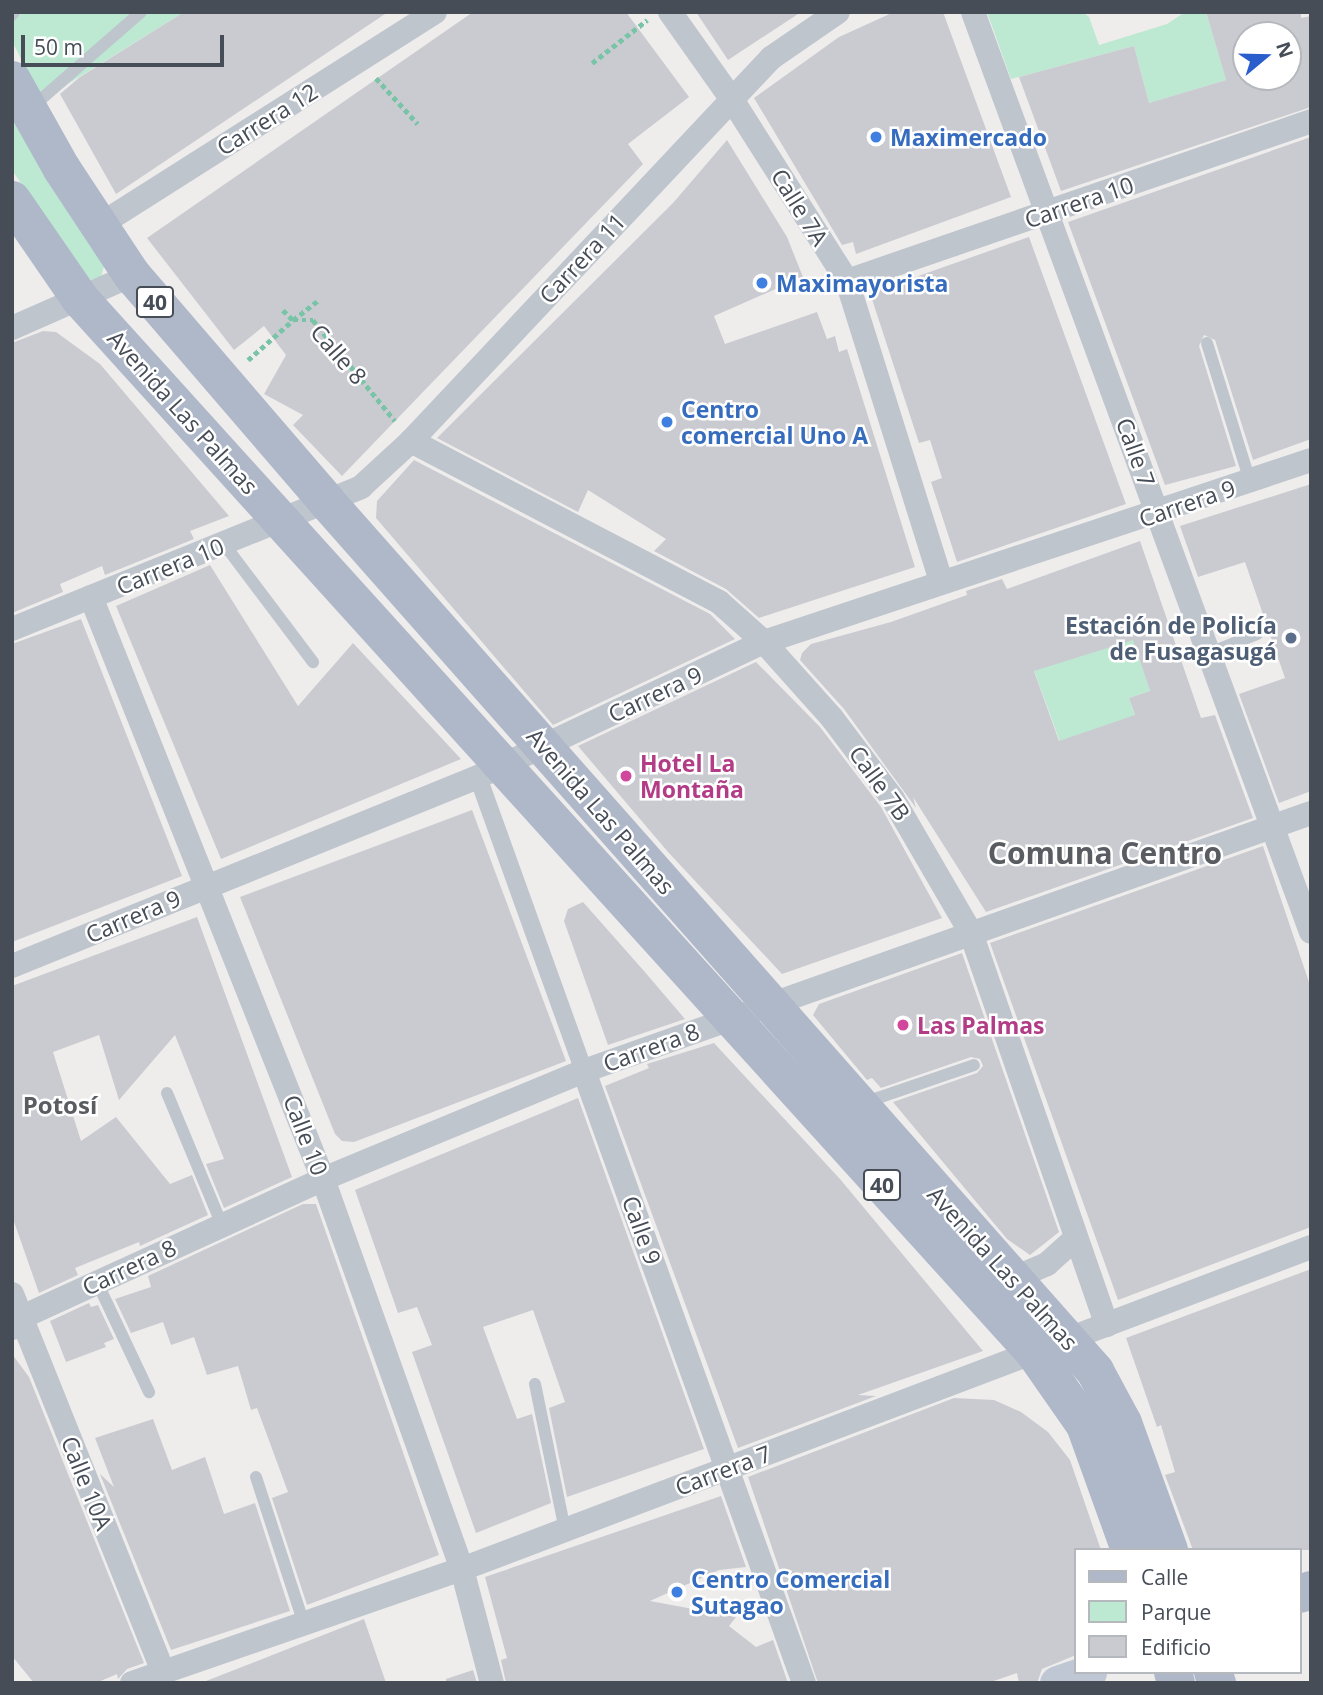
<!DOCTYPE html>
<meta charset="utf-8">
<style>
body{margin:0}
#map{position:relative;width:1323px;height:1695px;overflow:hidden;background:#efecec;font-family:"Open Sans",sans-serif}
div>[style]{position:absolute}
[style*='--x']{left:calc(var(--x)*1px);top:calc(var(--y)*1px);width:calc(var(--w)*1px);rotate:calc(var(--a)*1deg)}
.green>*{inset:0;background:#bde9d3}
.building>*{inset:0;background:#cacbd0}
.path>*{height:4.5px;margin-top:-2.25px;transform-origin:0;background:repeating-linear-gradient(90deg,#79c4a7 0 5px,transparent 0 8.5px)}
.service>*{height:12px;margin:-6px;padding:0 6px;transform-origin:6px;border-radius:6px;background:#bec5cd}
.pedestrian>*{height:18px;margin:-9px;padding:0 9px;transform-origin:9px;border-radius:9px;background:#bec5cd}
.minor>*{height:24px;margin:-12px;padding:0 12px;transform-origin:12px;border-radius:12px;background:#bec5cd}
.secondary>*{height:35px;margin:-17.5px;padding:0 17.5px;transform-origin:17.5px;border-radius:17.5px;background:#c0c7d4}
.primary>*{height:38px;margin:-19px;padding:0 19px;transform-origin:19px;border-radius:19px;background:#aeb8c9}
.dots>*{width:19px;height:19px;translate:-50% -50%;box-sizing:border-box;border:4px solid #fff;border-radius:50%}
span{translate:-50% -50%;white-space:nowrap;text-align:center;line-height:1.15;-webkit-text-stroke:5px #fff;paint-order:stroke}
.shield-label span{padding:2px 5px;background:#fff;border:2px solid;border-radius:5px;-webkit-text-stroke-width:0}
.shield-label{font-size:21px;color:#464d57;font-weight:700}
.street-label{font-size:23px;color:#464d57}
.shop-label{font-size:23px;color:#366cbe;font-weight:700}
.left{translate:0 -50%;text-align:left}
.service-label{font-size:23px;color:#4e5e75;font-weight:700}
.right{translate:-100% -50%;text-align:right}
.hotel-label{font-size:23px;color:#b23c85;font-weight:700}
.neighbourhood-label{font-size:24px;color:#595c60;font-weight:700}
.district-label{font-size:30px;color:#595c60;font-weight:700}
.frame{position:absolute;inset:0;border:14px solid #464d57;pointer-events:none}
.legend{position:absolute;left:1074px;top:1548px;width:228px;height:126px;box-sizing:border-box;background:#fff;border:2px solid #b5b8bc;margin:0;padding:9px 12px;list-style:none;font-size:21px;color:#464d57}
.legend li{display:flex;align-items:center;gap:14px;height:35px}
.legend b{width:35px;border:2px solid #b5b8bc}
.north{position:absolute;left:1232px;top:21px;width:70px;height:70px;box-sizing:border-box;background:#fff;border:2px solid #b5b8bc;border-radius:50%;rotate:71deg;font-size:19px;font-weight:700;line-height:28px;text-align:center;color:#464d57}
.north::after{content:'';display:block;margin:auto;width:24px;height:32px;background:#295ecc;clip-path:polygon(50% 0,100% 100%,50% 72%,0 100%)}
.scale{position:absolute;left:21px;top:35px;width:203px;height:32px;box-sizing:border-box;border:4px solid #464d57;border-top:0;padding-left:9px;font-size:21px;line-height:24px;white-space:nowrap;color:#464d57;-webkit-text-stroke:5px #fff;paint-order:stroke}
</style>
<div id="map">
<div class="green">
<div style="clip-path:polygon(12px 12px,184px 12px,58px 90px,39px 95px,12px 41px)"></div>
<div style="clip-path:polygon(987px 12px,1082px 12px,1089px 17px,1099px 45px,1167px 24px,1185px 12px,1206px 12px,1226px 80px,1149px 103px,1134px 46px,1011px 79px)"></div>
<div style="clip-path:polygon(12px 114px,104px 266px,101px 277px,91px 280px,82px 273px,12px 170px)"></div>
<div style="clip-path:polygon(1169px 626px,1174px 636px,1136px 648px,1150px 691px,1129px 698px,1142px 737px,1064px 753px,1034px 670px)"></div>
</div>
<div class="building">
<div style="clip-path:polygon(184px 12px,388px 12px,116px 194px,60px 94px,80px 77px)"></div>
<div style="clip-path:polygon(473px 12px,626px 12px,689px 97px,628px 144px,643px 164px,342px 476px,293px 425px,303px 415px,264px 394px,286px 355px,264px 326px,234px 350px,147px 238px)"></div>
<div style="clip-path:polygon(696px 12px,801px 12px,728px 60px)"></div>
<div style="clip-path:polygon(894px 12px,943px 12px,1011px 197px,856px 254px,853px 242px,842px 245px,754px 98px,839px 37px)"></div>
<div style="clip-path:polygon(evenodd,1206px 12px,1301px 12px,1301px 18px,1311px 16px,1311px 107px,1061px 191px,1019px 77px,1134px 46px,1149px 103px,1226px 80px,1206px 12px,1246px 35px,1288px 35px,1288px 77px,1246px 77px,1246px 35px)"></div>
<div style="clip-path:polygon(1311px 137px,1311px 439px,1253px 460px,1215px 340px,1204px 335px,1199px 346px,1236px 466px,1165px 485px,1068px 222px)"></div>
<div style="clip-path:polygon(727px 140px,787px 237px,803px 277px,714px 316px,725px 344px,817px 312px,827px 339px,835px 336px,839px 352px,847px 349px,915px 567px,759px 618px,726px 589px,654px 551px,666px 539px,588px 490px,578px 512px,437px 438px,673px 203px)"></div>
<div style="clip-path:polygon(1029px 237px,1126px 504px,957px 562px,931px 482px,942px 478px,930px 440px,919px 443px,870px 293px)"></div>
<div style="clip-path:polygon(43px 331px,56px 332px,100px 364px,229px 516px,190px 531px,194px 539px,105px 575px,102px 566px,60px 584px,63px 592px,12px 613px,12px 343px)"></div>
<div style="clip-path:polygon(414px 460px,710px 614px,735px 639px,553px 725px,376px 518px,377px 501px)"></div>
<div style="clip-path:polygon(1311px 484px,1311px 791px,1279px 803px,1239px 694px,1285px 678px,1245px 562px,1198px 577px,1180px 526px)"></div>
<div style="clip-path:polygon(evenodd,1140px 541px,1201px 718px,1215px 715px,1253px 818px,986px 912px,913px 797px,916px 808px,844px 709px,800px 660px,802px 653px,811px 644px,891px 622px,967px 595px,966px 591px,1002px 579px,1007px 589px,1140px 541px,1133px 640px,1150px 691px,1129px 698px,1135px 715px,1059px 741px,1034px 671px,1133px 640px)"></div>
<div style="clip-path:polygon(210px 565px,298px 706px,353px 643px,461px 759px,221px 859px,116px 606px)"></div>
<div style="clip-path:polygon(81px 619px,182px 876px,12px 942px,12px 644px)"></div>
<div style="clip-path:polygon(756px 662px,820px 727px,881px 807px,942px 918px,782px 974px,668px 852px,578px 746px)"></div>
<div style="clip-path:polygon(472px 810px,566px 1061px,354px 1142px,342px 1141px,335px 1134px,240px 897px)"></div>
<div style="clip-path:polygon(1263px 846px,1311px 988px,1311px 1227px,1118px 1300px,990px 943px)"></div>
<div style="clip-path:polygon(583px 902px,644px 971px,685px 1019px,608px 1045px,564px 921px,568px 909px)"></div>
<div style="clip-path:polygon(197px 917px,292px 1177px,224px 1208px,206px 1164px,224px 1159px,175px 1035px,119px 1100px,99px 1035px,53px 1052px,81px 1141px,116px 1117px,170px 1184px,192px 1175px,208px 1215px,140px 1246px,139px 1242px,75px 1268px,78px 1275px,39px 1293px,12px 1216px,12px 986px)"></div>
<div style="clip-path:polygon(962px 953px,1059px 1232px,1030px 1255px,1007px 1239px,893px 1102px,977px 1073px,983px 1066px,980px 1059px,971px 1057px,881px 1088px,872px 1078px,867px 1080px,813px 1015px,819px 1004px)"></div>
<div style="clip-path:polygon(714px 1043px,840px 1179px,983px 1351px,858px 1395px,876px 1396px,738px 1448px,605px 1086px,649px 1068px,647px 1064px)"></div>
<div style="clip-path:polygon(578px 1098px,704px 1449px,567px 1497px,549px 1408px,565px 1402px,533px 1310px,483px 1327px,517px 1419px,532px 1414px,551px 1503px,476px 1533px,412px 1352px,432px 1345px,417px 1307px,398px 1313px,355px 1190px)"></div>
<div style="clip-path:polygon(303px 1204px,316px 1204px,439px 1555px,307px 1605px,272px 1498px,288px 1492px,257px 1408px,251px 1410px,238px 1366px,207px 1375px,194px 1337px,171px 1345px,163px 1322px,131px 1333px,115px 1299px,151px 1287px,148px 1276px)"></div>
<div style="clip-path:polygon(1311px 1269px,1311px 1550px,1193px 1550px,1165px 1475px,1175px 1472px,1161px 1425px,1157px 1427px,1126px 1338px)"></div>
<div style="clip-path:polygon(89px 1303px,91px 1307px,98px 1305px,114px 1339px,104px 1343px,106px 1347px,66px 1362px,50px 1321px)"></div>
<div style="clip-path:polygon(12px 1354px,29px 1377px,144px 1663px,127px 1669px,118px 1679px,117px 1674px,96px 1683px,34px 1683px,12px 1656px)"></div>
<div style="clip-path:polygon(954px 1398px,994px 1400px,1021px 1412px,1048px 1432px,1070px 1460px,1101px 1550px,1076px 1550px,1076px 1655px,1042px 1669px,1037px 1683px,1019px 1683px,1017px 1673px,988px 1683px,818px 1683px,748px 1477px)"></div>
<div style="clip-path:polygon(153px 1419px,172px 1470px,205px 1457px,224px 1514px,255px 1503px,290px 1611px,171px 1650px,100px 1474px,114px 1487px,95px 1438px)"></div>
<div style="clip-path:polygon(721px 1496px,746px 1567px,719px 1570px,650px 1601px,736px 1617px,729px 1626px,756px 1647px,773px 1640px,788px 1683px,506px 1683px,501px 1660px,507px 1658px,485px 1577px)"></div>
<div style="clip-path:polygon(364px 1619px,386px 1683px,206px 1683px,206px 1681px)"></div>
<div style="clip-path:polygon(473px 1670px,477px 1683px,446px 1683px,446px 1679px)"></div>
</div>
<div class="path">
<div style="--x:592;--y:63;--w:70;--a:-38"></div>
<div style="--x:376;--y:78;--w:62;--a:47.6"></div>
<div style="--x:283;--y:310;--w:14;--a:45"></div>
<div style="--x:293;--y:320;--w:31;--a:-38"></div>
<div style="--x:248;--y:360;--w:60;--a:-41.6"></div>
<div style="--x:293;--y:320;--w:20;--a:0"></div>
<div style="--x:313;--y:320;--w:130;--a:50.9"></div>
</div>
<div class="service">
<div style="--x:12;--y:15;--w:4;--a:-56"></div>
<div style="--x:31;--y:108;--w:146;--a:-41.1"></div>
<div style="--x:1207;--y:343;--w:145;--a:72.7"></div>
<div style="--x:224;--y:544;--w:148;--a:53"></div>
<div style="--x:1209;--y:653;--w:52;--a:-21.6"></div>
<div style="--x:167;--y:1093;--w:143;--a:67.4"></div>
<div style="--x:866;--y:1102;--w:114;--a:-18.9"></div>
<div style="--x:97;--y:1282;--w:122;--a:64.7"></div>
<div style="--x:535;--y:1384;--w:149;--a:78.4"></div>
<div style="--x:256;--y:1477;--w:151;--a:71.9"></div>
</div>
<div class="pedestrian">
<div style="--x:478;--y:777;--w:313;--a:70.2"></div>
</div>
<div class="minor">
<div style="--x:670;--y:12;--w:105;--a:54.7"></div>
<div style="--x:731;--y:98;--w:217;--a:57.6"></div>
<div style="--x:847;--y:281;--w:314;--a:72.6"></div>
<div style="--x:973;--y:12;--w:980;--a:69.83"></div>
<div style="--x:98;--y:226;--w:399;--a:-32.4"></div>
<div style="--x:847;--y:281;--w:491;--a:-19"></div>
<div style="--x:12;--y:328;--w:131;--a:-23.8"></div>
<div style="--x:411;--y:441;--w:348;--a:27.6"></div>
<div style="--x:719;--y:602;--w:60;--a:41.6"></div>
<div style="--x:764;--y:642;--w:102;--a:48.2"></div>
<div style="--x:832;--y:718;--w:101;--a:53"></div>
<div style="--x:893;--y:799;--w:155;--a:59.8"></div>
<div style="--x:971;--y:933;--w:415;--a:70.9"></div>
<div style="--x:91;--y:597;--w:627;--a:68.27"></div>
<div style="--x:323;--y:1179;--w:414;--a:70.4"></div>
<div style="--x:462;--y:1569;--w:118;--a:75.3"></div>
<div style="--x:12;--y:629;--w:377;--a:-22.1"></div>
<div style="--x:361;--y:487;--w:68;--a:-42.6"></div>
<div style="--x:411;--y:441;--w:526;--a:-46.77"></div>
<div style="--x:771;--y:58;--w:81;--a:-34.5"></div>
<div style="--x:12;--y:966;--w:503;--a:-22.08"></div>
<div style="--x:478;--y:777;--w:316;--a:-25.3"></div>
<div style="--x:764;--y:642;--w:576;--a:-18.4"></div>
<div style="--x:584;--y:1071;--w:650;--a:70.23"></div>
<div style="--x:1012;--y:1279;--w:38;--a:-23"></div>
<div style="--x:1047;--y:1264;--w:38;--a:-42"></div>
<div style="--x:12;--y:1294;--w:406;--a:68.2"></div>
<div style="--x:12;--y:1328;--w:13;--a:-51"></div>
<div style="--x:20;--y:1318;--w:333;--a:-24.6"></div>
<div style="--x:323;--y:1179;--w:282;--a:-22.5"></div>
<div style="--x:584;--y:1071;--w:771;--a:-19.54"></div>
<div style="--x:132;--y:1683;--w:349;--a:-19.1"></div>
<div style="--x:462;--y:1569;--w:908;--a:-20.77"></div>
</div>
<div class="secondary">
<div style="--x:1057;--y:1683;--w:34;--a:-19"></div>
</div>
<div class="primary">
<div style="--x:12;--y:80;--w:102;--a:60.7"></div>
<div style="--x:62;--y:169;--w:127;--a:56.6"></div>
<div style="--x:132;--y:275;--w:299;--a:49.3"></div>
<div style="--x:327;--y:502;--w:1160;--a:48.53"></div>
<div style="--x:1095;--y:1371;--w:59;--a:61.7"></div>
<div style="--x:1123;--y:1423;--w:135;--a:70.1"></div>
<div style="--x:12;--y:200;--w:121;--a:55.4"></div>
<div style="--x:81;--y:300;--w:1419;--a:47.83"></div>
<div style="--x:1034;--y:1352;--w:89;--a:55.1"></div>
<div style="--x:1085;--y:1425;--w:133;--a:70.2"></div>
<div style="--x:1300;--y:1594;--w:12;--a:-20"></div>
<div style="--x:1173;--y:1672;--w:11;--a:75"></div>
<div style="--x:1213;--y:1672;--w:12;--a:70"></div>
</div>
<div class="dots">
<div style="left:876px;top:137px;background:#3f7fe0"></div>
<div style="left:762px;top:283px;background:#3f7fe0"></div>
<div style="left:667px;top:422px;background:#3f7fe0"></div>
<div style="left:1291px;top:638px;background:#5c6f8a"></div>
<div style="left:626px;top:776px;background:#d1479c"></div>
<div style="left:903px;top:1025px;background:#d1479c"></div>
<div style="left:677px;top:1592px;background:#3f7fe0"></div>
</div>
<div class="shield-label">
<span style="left:155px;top:302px">40</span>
<span style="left:882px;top:1185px">40</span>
</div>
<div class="street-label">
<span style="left:267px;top:119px;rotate:-32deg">Carrera 12</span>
<span style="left:1079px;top:202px;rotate:-19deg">Carrera 10</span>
<span style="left:800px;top:207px;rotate:58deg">Calle 7A</span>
<span style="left:582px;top:258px;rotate:-47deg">Carrera 11</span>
<span style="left:339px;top:354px;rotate:49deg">Calle 8</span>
<span style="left:183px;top:412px;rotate:48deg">Avenida Las Palmas</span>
<span style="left:1136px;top:452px;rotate:70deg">Calle 7</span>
<span style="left:1187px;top:503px;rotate:-19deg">Carrera 9</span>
<span style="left:170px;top:566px;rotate:-22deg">Carrera 10</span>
<span style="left:655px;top:694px;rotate:-25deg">Carrera 9</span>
<span style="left:880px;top:783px;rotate:54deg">Calle 7B</span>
<span style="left:601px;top:811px;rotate:49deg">Avenida Las Palmas</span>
<span style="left:133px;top:916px;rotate:-23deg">Carrera 9</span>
<span style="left:651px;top:1047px;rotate:-20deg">Carrera 8</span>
<span style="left:306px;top:1135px;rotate:69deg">Calle 10</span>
<span style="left:642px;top:1230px;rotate:70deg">Calle 9</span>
<span style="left:129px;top:1267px;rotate:-25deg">Carrera 8</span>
<span style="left:1003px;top:1268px;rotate:48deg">Avenida Las Palmas</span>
<span style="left:723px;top:1470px;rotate:-21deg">Carrera 7</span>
<span style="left:87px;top:1483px;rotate:68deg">Calle 10A</span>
</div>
<div class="shop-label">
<span class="left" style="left:890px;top:137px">Maximercado</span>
<span class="left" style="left:776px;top:283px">Maximayorista</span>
<span class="left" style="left:681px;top:422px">Centro<br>comercial Uno A</span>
<span class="left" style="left:691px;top:1592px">Centro Comercial<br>Sutagao</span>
</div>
<div class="service-label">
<span class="right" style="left:1277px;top:638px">Estación de Policía<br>de Fusagasugá</span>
</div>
<div class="hotel-label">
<span class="left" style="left:640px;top:776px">Hotel La<br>Montaña</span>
<span class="left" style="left:917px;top:1025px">Las Palmas</span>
</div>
<div class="neighbourhood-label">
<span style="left:60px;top:1105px">Potosí</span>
</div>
<div class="district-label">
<span style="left:1105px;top:853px">Comuna Centro</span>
</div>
<div class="frame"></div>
<ul class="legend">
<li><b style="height:9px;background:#aeb8c9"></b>Calle</li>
<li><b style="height:19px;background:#bde9d3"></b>Parque</li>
<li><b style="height:19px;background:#cacbd0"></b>Edificio</li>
</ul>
<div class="north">N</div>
<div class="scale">50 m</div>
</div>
